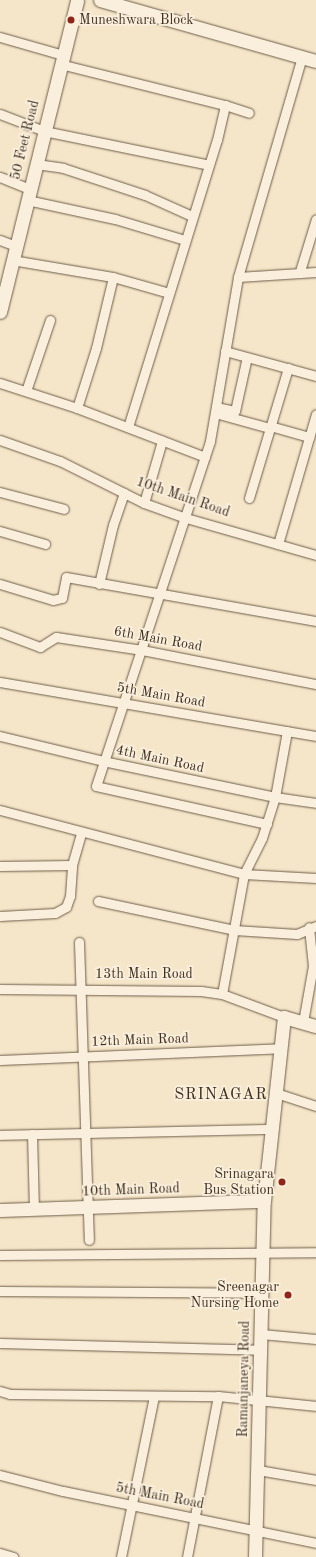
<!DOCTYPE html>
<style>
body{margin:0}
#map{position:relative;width:316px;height:1557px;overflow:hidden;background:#f6e6c9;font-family:"Old Standard TT",serif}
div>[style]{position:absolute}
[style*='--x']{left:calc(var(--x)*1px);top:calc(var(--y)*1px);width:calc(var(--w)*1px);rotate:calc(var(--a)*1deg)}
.roads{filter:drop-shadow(0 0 1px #6d5d49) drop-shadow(0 0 1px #6d5d49)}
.street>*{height:9px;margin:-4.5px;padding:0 4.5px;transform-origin:4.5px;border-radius:4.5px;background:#f9efdc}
.secondary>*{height:13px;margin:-6.5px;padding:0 6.5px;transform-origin:6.5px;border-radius:6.5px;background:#f9efdc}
.dots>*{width:11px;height:11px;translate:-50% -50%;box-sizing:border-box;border:2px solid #f9efdc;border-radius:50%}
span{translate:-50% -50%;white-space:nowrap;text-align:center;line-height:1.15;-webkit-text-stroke:3.5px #f9efdc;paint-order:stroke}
.poi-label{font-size:14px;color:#3f2f1e}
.left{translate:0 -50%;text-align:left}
.right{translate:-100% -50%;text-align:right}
.street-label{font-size:14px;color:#3f2f1e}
.quarter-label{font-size:16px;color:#3f2f1e;letter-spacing:1px}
</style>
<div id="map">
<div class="roads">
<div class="street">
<div style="--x:0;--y:37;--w:66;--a:15.9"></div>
<div style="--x:60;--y:64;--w:170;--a:14"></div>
<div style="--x:225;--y:105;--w:25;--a:18"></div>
<div style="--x:0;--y:114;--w:47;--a:21.1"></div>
<div style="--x:44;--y:131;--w:168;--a:11.6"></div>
<div style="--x:36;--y:164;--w:27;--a:8"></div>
<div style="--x:63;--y:168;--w:86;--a:18.2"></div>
<div style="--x:145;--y:195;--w:51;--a:24.1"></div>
<div style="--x:0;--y:177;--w:32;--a:22"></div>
<div style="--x:27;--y:200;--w:90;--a:12.2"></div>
<div style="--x:115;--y:219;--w:73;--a:16.7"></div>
<div style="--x:0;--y:240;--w:17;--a:21"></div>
<div style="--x:12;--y:260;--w:102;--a:9.6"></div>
<div style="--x:113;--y:277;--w:58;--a:15.9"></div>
<div style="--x:300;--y:271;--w:54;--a:-72.9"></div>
<div style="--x:238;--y:277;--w:78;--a:-3.7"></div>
<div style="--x:225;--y:351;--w:94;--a:15.4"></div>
<div style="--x:0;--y:383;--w:81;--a:18"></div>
<div style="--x:77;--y:408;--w:137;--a:20.9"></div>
<div style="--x:26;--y:391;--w:75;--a:-71.3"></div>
<div style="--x:216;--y:407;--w:19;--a:12"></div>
<div style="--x:235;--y:411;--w:55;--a:-77.5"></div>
<div style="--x:77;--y:408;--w:63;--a:-72.4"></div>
<div style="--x:96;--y:348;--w:73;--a:-76.5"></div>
<div style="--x:215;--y:413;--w:57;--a:15.3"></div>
<div style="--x:270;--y:426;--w:41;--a:15.8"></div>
<div style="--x:128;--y:427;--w:300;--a:-72.8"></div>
<div style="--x:217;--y:140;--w:36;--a:-77"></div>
<div style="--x:0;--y:440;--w:64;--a:19.3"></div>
<div style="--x:60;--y:461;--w:94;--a:26.6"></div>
<div style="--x:144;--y:503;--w:45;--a:19.7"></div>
<div style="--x:186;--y:518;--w:135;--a:15.9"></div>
<div style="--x:0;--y:492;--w:66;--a:14.9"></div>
<div style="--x:249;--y:498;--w:136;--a:-73.3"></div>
<div style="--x:144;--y:503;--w:65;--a:-73.8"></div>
<div style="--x:0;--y:531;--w:47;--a:16.1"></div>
<div style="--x:278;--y:544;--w:135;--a:-73.7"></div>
<div style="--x:0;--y:584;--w:55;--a:16.8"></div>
<div style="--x:53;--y:600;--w:9;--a:-13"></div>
<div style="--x:62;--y:598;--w:21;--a:-79"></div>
<div style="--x:66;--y:577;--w:254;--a:10"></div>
<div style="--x:99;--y:584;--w:61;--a:-76.7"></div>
<div style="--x:113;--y:525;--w:34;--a:-71"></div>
<div style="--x:0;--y:632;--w:43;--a:20.6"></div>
<div style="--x:40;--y:647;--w:19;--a:-32"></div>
<div style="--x:56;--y:637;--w:87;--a:8.6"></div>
<div style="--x:142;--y:650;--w:177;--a:11.1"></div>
<div style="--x:0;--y:682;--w:321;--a:9.7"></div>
<div style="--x:0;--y:736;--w:106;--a:13.6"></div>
<div style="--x:103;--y:761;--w:176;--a:11.8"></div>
<div style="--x:275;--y:797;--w:41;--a:8.3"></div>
<div style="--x:0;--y:810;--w:252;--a:14.7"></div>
<div style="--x:244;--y:874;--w:72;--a:3.2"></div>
<div style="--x:267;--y:824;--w:175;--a:-167.5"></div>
<div style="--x:96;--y:786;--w:363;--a:-71.7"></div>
<div style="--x:210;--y:441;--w:166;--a:-80.3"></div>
<div style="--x:238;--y:277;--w:229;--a:-73.8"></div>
<div style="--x:0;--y:866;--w:72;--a:-0.8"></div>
<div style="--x:98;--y:901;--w:139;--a:12"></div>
<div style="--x:234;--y:930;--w:63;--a:3.6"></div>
<div style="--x:297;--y:934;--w:21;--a:-23"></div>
<div style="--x:0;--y:916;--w:55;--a:-3.1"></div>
<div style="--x:55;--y:913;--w:13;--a:-29"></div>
<div style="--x:66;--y:907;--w:12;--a:-70"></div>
<div style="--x:70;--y:896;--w:31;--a:-86"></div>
<div style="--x:72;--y:865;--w:33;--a:-74"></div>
<div style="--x:79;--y:942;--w:298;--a:88.1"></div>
<div style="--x:0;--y:989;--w:201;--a:0.6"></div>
<div style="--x:201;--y:991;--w:21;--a:8"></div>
<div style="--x:222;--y:994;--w:66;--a:20.4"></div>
<div style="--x:222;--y:994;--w:122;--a:-79.6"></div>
<div style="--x:244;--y:874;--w:40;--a:-63.4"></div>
<div style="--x:262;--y:838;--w:43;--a:-72.4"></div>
<div style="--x:275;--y:797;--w:67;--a:-79.7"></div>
<div style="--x:303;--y:1022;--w:57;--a:-79.9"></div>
<div style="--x:313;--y:966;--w:39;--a:-96"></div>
<div style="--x:0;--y:1060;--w:281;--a:-2.4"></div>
<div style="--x:276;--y:1093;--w:42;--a:18"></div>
<div style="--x:32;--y:1134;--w:75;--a:88.5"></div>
<div style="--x:0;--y:1135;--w:272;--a:-1.3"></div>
<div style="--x:0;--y:1255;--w:316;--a:-0.5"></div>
<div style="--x:0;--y:1291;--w:262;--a:0.4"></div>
<div style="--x:261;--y:1334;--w:55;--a:5.2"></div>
<div style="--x:0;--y:1343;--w:260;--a:1.5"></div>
<div style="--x:0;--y:1391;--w:10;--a:17"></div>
<div style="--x:10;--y:1394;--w:208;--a:0.6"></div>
<div style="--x:218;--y:1396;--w:99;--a:5.8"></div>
<div style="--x:258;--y:1470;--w:59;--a:9.8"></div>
<div style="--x:0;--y:1475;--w:65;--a:14.3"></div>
<div style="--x:63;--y:1491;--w:258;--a:11.6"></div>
<div style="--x:0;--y:1553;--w:14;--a:17"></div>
<div style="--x:121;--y:1557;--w:164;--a:-78.4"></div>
<div style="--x:187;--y:1557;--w:164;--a:-79.1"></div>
</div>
<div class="secondary">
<div style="--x:100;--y:0;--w:224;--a:15.8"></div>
<div style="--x:0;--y:312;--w:321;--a:-76.1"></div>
<div style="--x:0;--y:1210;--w:264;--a:-2"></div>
<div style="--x:255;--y:1557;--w:356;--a:-88.6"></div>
<div style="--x:264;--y:1201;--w:185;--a:-83.8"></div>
<div style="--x:284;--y:1017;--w:33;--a:16"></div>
</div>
</div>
<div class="dots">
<div style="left:71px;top:20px;background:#8f2418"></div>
<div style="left:282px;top:1182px;background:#8f2418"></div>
<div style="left:288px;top:1295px;background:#8f2418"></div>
</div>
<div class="poi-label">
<span class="left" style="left:79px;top:20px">Muneshwara Block</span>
<span class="right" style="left:274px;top:1182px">Srinagara<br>Bus Station</span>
<span class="right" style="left:279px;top:1295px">Sreenagar<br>Nursing Home</span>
</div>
<div class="street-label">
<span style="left:25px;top:140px;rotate:-76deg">50 Feet Road</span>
<span style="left:183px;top:497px;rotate:19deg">10th Main Road</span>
<span style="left:158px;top:639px;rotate:10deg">6th Main Road</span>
<span style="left:161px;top:695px;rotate:10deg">5th Main Road</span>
<span style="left:160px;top:759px;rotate:12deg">4th Main Road</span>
<span style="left:144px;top:974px">13th Main Road</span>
<span style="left:140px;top:1040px;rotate:-2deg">12th Main Road</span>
<span style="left:131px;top:1190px;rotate:-2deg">10th Main Road</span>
<span style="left:244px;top:1379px;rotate:-89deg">Ramanjaneya Road</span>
<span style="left:160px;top:1496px;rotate:11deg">5th Main Road</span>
</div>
<div class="quarter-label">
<span style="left:221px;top:1095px">SRINAGAR</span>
</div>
</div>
